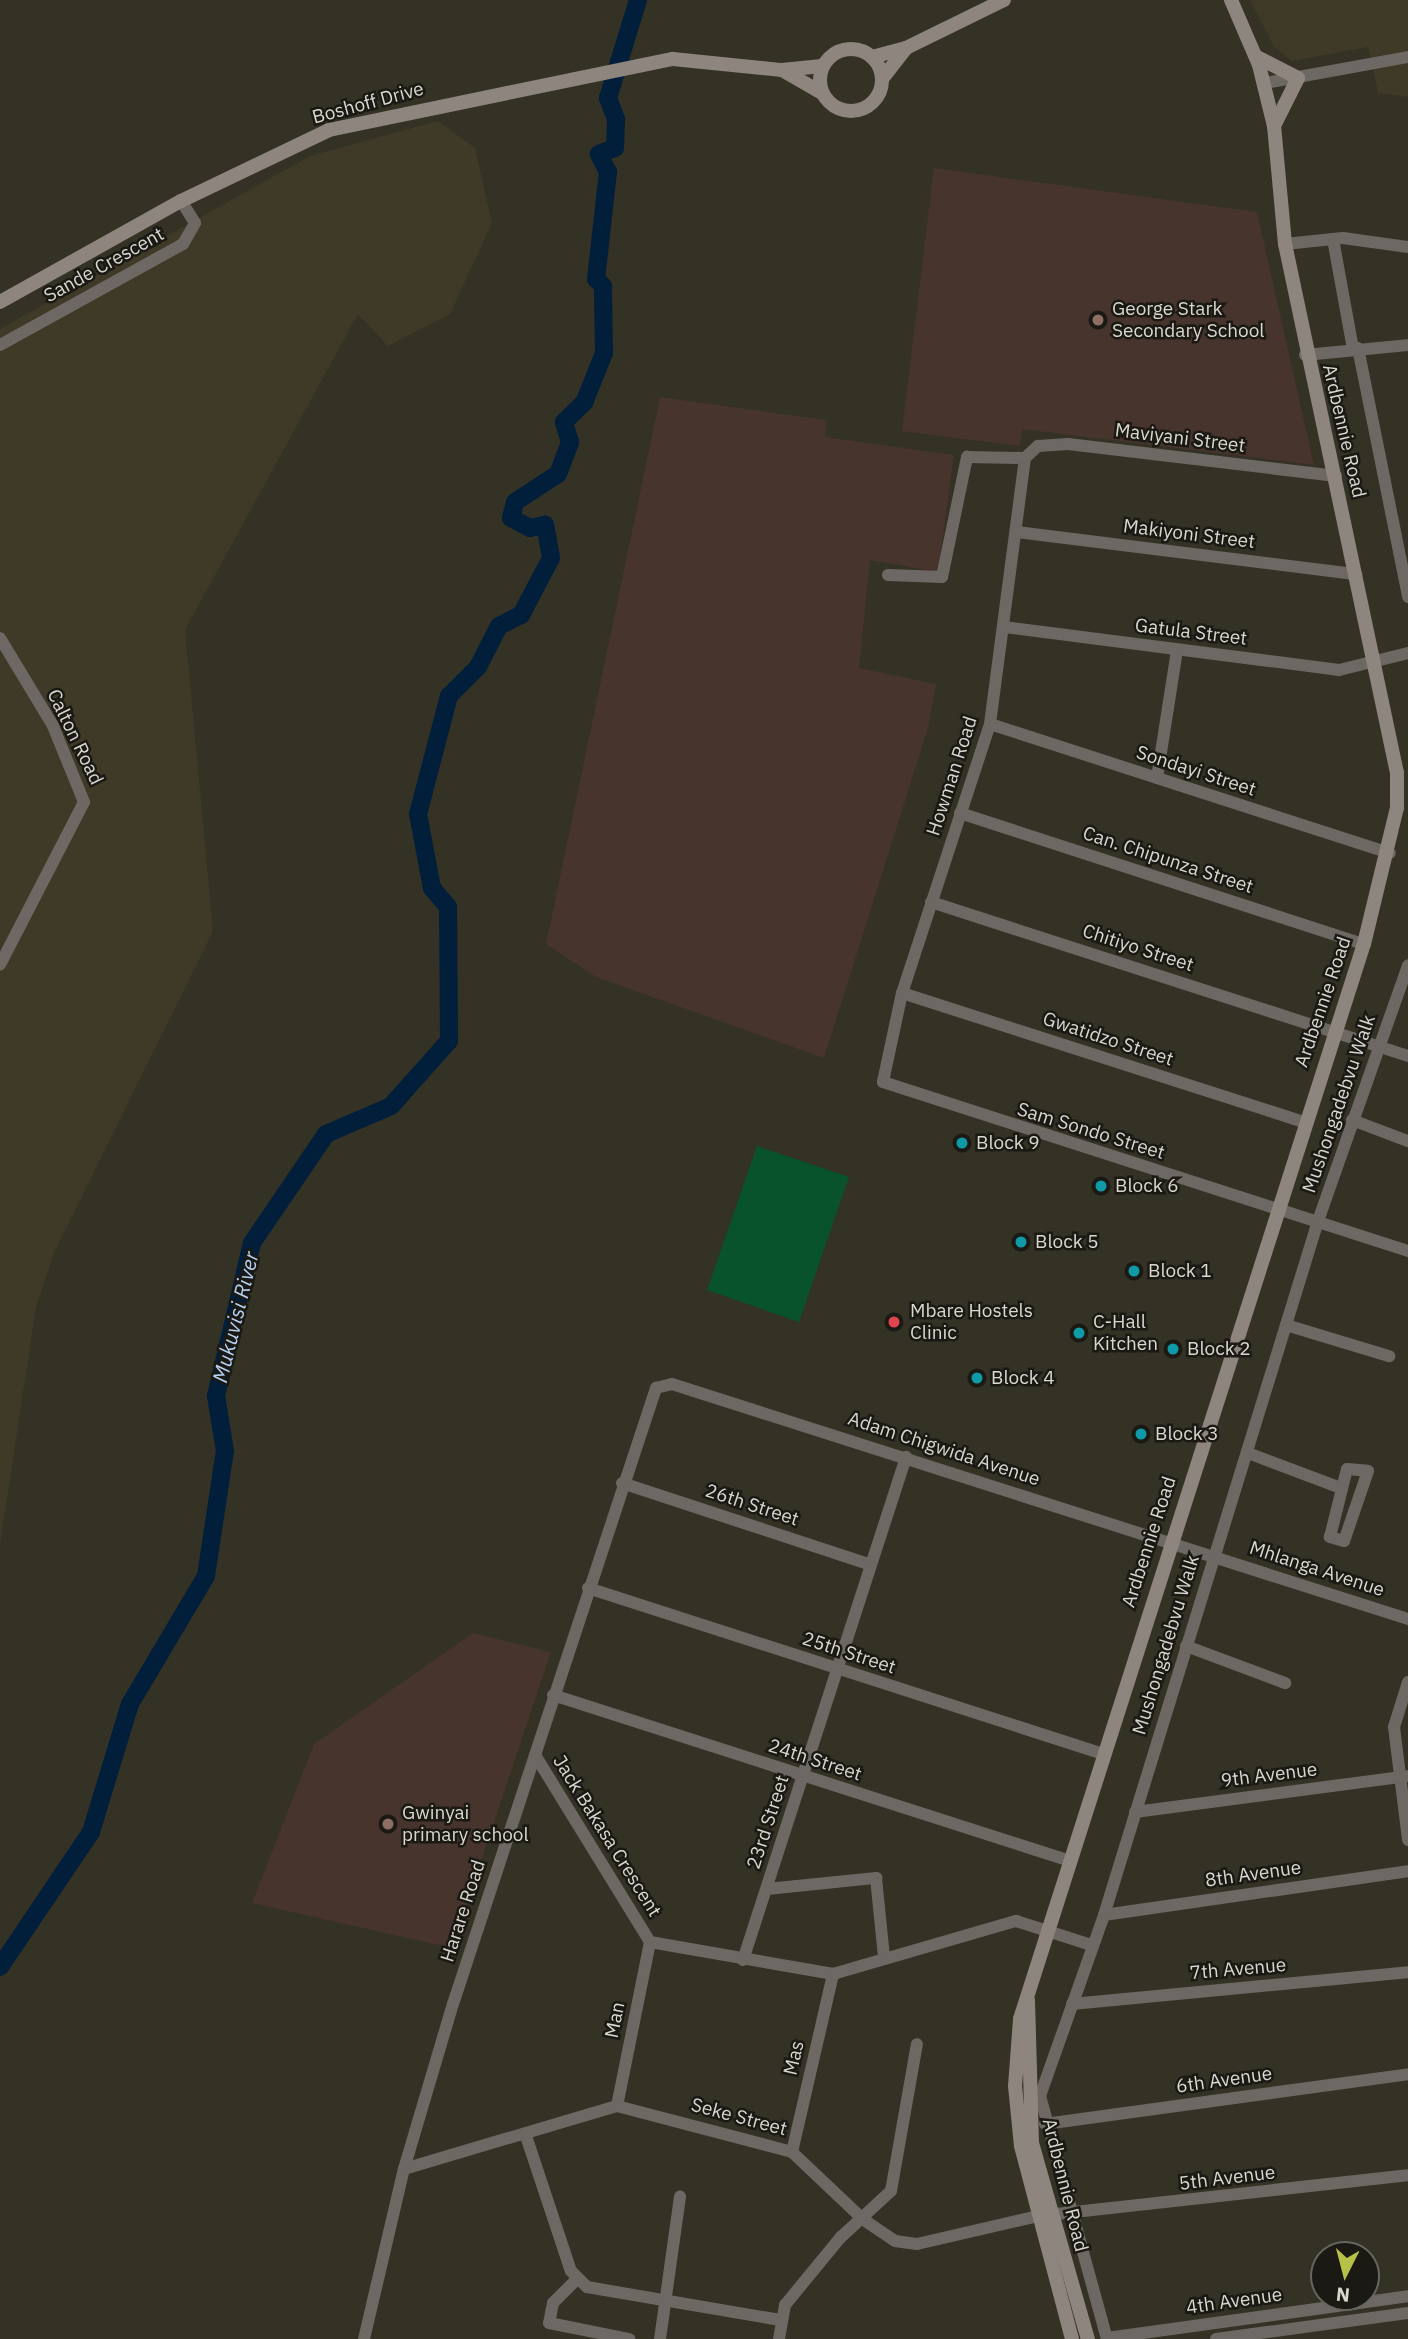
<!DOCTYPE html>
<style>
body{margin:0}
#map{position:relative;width:1408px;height:2339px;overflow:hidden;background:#343225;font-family:"IBM Plex Sans",sans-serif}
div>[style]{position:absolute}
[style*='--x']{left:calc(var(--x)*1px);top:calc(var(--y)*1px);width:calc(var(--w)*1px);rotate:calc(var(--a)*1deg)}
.built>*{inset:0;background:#3e3a27}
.education>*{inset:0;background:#47342c}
.green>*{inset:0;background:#08522c}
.river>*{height:18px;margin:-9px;padding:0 9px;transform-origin:9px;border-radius:9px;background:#011e3a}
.minor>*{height:12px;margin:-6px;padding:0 6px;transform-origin:6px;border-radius:6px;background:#6d6863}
.secondary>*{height:14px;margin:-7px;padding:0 7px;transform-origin:7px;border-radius:7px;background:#8e867e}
.secondary>.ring{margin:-7px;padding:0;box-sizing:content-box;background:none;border:14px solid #8e867e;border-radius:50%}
.dots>*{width:19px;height:19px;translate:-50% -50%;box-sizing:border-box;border:4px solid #1b1914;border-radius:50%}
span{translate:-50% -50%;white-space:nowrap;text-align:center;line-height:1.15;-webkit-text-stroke:5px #1b1914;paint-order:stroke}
.street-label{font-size:19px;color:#d9d7cf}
.poi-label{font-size:19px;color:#d9d7cf}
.left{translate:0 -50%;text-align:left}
.water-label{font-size:21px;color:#b5d2f3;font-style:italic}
.north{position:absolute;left:1310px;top:2241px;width:70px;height:70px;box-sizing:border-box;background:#1b1914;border:2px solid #67655f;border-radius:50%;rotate:186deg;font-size:19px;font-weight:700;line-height:28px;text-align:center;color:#d9d7cf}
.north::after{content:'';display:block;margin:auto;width:24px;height:32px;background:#b8c147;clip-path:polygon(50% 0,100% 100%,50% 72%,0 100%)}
</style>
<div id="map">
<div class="built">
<div style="clip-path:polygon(1250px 0,1408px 0,1408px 97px,1378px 93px,1368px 47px,1292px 61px,1274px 47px)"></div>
<div style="clip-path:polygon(438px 121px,475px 148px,492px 223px,450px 314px,388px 346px,358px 314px,185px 630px,213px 931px,54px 1253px,36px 1307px,0 1544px,0 329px,310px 156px)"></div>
</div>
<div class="education">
<div style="clip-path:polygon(934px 168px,1257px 212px,1314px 465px,1022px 429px,1020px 446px,902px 431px)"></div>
<div style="clip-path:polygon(660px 397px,826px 420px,825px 437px,954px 455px,938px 572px,870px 560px,859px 668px,936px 684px,928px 728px,824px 1058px,596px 977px,546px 944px)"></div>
<div style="clip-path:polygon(473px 1633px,551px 1652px,452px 1948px,252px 1903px,314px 1744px)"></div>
</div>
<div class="green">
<div style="clip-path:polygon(757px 1146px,849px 1177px,799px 1322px,707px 1290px)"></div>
</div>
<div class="river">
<div style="--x:0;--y:1967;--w:163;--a:-56"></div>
<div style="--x:91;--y:1832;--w:134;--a:-73.1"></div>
<div style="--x:130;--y:1704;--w:149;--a:-59.3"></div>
<div style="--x:206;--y:1576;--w:126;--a:-81.4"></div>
<div style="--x:225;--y:1451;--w:56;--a:-99.3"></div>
<div style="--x:216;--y:1396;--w:157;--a:-76.8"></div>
<div style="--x:252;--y:1243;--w:132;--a:-55.8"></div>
<div style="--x:326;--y:1134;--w:71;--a:-23.3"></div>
<div style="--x:391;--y:1106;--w:87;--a:-48.3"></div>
<div style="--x:449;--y:1041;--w:134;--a:-90.4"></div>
<div style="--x:448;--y:907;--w:25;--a:-130"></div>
<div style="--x:432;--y:888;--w:75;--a:-100.7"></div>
<div style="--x:418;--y:814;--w:122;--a:-75.3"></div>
<div style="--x:449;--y:696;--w:41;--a:-45"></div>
<div style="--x:478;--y:667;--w:46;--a:-62.9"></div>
<div style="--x:499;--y:626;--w:25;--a:-27"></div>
<div style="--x:521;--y:615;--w:64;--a:-62.2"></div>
<div style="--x:551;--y:558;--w:34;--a:-100"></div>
<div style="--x:545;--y:525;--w:15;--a:169"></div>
<div style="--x:530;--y:528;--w:21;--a:-152"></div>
<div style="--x:511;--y:518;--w:16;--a:-76"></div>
<div style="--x:515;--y:502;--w:51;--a:-33.1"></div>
<div style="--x:558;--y:474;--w:34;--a:-69"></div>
<div style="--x:570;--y:442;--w:21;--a:-107"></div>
<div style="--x:564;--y:422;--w:28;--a:-44"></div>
<div style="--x:584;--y:403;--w:54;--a:-68.2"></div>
<div style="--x:604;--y:353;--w:67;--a:-90.9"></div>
<div style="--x:603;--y:286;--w:10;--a:-135"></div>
<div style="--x:596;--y:279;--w:108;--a:-83.6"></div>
<div style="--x:608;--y:172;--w:20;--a:-117"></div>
<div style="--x:599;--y:154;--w:17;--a:-21"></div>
<div style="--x:615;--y:148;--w:29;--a:-88"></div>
<div style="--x:616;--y:119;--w:22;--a:-111"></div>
<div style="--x:608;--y:98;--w:102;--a:-73"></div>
</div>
<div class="minor">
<div style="--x:1265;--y:83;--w:145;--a:-10.3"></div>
<div style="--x:1333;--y:239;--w:112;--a:79.7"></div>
<div style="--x:1285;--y:244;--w:58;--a:-5.9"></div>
<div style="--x:1343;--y:238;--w:66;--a:7.9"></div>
<div style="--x:0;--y:345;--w:209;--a:-28.9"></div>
<div style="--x:183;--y:244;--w:24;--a:-60"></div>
<div style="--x:195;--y:223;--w:26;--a:-122"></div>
<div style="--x:1358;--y:348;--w:254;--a:78.6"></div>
<div style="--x:1305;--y:355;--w:103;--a:-5.5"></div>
<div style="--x:1025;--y:458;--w:268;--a:97.5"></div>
<div style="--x:990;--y:724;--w:283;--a:108.1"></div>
<div style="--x:902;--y:993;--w:91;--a:102.1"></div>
<div style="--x:883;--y:1082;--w:552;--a:17.84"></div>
<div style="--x:1025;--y:458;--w:18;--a:-43"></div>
<div style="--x:1038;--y:446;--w:30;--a:-4"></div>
<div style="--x:1068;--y:444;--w:270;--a:6.8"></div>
<div style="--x:1017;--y:532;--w:342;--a:7.1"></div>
<div style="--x:888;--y:575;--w:54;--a:2.1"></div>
<div style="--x:942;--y:577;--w:123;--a:-78.2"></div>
<div style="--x:967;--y:457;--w:58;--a:1"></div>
<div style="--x:1004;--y:627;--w:338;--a:7.3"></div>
<div style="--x:1339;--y:670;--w:71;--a:-13.8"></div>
<div style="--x:0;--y:638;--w:103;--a:58.9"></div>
<div style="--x:53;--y:726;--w:82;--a:67.8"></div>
<div style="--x:84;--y:802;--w:183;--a:117.3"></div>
<div style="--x:990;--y:724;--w:420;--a:17.9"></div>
<div style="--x:1157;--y:778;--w:130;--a:-81.1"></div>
<div style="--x:960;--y:813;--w:425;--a:18"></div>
<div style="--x:931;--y:902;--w:501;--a:17.89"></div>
<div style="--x:902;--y:993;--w:421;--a:17.8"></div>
<div style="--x:1352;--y:1120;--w:60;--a:20.6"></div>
<div style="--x:1286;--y:1325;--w:108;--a:16.8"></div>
<div style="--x:1248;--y:1453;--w:96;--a:20.7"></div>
<div style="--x:1347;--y:1469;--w:21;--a:5"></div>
<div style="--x:1368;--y:1471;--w:74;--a:108.9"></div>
<div style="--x:1344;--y:1541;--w:15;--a:-164"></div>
<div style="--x:1330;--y:1537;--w:70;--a:-76"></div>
<div style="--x:622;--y:1483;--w:260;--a:18.2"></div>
<div style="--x:588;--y:1588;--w:538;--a:17.86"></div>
<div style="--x:1186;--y:1646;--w:106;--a:20.5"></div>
<div style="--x:1408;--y:1682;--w:47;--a:107.3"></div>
<div style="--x:1394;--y:1727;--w:114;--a:82.9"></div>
<div style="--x:553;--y:1695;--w:540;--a:17.8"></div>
<div style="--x:535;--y:1755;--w:220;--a:58.4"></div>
<div style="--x:1135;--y:1812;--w:275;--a:-7.5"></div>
<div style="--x:767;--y:1889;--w:110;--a:-5.8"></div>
<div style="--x:876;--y:1878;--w:79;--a:84.2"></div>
<div style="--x:1104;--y:1915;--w:307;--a:-8.2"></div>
<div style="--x:650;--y:1942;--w:186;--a:9.9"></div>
<div style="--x:833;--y:1974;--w:191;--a:-16.2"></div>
<div style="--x:1016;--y:1921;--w:79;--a:17.7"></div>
<div style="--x:743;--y:1960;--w:529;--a:-72.04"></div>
<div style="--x:1072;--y:2004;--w:338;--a:-5.4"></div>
<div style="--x:617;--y:2106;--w:167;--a:-78.6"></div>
<div style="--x:1045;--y:2124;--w:366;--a:-7.8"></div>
<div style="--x:526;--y:2136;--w:142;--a:71.6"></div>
<div style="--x:571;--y:2271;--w:23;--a:45"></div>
<div style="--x:587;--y:2287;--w:196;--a:9.7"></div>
<div style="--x:792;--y:2152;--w:183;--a:-77"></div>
<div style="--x:404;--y:2169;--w:222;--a:-16.5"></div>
<div style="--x:617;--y:2106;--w:181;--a:14.7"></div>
<div style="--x:792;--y:2152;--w:99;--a:43.4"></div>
<div style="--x:864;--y:2220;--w:37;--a:34"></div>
<div style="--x:895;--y:2241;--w:22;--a:8"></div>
<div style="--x:917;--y:2244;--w:124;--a:-13"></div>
<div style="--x:1038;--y:2216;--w:372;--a:-6.3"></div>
<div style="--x:577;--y:2279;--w:34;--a:135"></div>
<div style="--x:553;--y:2303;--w:20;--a:101"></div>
<div style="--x:549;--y:2323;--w:82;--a:11.3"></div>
<div style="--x:1107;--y:2338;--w:304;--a:-7.9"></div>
<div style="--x:364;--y:2339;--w:175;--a:-76.8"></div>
<div style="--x:404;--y:2169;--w:172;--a:-73.5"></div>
<div style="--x:453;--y:2004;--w:649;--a:-71.76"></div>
<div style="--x:656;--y:1388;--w:16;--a:-14"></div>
<div style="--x:672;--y:1384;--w:773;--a:17.71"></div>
<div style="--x:660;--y:2339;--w:144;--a:-82"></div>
<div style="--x:779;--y:2339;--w:35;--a:-80"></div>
<div style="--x:785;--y:2305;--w:87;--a:-50.6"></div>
<div style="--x:840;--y:2238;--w:69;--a:-42.7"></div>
<div style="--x:891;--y:2191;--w:149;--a:-80"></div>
<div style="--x:1107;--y:2339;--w:252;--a:-105.4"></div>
<div style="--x:1040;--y:2096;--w:192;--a:-70.5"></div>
<div style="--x:1104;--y:1915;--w:726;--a:-72.86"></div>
<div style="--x:1318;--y:1221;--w:271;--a:-70.6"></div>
<div style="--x:1216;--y:2339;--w:194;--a:-7.7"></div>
</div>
<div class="secondary">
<div class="ring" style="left:820px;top:49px;width:48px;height:48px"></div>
<div style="--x:872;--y:57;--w:35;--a:-15"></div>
<div style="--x:906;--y:48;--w:109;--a:-26.1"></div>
<div style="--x:1257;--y:57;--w:46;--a:27.1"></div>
<div style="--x:1298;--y:78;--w:54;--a:116.6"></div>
<div style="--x:782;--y:70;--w:46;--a:29.9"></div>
<div style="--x:882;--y:79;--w:39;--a:-52"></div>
<div style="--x:0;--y:302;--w:207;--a:-29.2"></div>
<div style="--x:181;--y:201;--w:164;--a:-25.6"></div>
<div style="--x:329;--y:130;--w:351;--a:-11.7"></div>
<div style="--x:673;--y:59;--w:110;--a:5.8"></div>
<div style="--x:782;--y:70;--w:40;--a:-5.7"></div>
<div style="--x:1028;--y:2000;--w:143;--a:88.4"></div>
<div style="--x:1032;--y:2143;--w:204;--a:74.1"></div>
<div style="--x:1072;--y:2339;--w:200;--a:-104.8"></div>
<div style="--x:1021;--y:2146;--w:60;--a:-95.7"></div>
<div style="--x:1015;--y:2086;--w:67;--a:-85.7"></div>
<div style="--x:1020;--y:2019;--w:1129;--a:-72.26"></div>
<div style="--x:1364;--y:944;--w:140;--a:-76.4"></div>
<div style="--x:1397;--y:808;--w:35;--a:-90"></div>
<div style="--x:1397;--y:773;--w:541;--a:-101.95"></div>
<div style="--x:1285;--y:244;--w:119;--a:-95.3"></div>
<div style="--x:1274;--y:126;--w:63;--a:-103.8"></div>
<div style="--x:1259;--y:65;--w:71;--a:-113.3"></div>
</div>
<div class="dots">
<div style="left:1098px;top:320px;background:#8d6e63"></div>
<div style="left:962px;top:1143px;background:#0f9aa8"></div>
<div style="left:1101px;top:1186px;background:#0f9aa8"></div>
<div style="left:1021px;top:1242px;background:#0f9aa8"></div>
<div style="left:1134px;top:1271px;background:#0f9aa8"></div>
<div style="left:894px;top:1322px;background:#e0444e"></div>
<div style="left:1079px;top:1333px;background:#0f9aa8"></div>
<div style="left:1173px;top:1349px;background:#0f9aa8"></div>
<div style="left:977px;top:1378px;background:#0f9aa8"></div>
<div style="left:1141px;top:1434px;background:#0f9aa8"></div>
<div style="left:388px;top:1824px;background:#8d6e63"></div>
</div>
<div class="street-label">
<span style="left:368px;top:103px;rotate:-15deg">Boshoff Drive</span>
<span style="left:104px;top:265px;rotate:-29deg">Sande Crescent</span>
<span style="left:1344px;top:431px;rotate:77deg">Ardbennie Road</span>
<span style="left:1180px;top:438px;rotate:7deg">Maviyani Street</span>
<span style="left:1189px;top:534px;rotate:7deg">Makiyoni Street</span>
<span style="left:1191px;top:632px;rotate:7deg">Gatula Street</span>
<span style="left:75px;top:737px;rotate:64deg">Calton Road</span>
<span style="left:1196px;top:771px;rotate:18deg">Sondayi Street</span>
<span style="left:952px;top:776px;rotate:-72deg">Howman Road</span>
<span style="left:1168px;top:860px;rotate:18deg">Can. Chipunza Street</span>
<span style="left:1138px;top:948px;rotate:18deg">Chitiyo Street</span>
<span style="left:1323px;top:1002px;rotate:-71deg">Ardbennie Road</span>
<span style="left:1108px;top:1039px;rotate:18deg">Gwatidzo Street</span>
<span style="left:1339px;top:1104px;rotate:-71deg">Mushongadebvu Walk</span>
<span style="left:1091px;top:1131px;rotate:17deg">Sam Sondo Street</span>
<span style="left:944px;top:1449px;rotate:18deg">Adam Chigwida Avenue</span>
<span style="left:752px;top:1505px;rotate:18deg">26th Street</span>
<span style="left:1149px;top:1542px;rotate:-72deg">Ardbennie Road</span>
<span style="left:1317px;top:1569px;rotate:18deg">Mhlanga Avenue</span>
<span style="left:1166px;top:1645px;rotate:-73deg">Mushongadebvu Walk</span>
<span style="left:849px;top:1653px;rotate:18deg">25th Street</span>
<span style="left:815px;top:1760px;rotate:18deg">24th Street</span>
<span style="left:1269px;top:1775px;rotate:-7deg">9th Avenue</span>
<span style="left:768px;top:1822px;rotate:-72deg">23rd Street</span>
<span style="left:607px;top:1836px;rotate:58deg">Jack Bakasa Crescent</span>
<span style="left:1253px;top:1874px;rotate:-8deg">8th Avenue</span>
<span style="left:463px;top:1911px;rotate:-72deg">Harare Road</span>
<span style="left:1238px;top:1969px;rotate:-5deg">7th Avenue</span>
<span style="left:615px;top:2020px;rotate:-79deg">Man</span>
<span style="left:794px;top:2058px;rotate:-77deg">Mas</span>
<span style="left:1224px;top:2080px;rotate:-8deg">6th Avenue</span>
<span style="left:739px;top:2117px;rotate:15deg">Seke Street</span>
<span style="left:1227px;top:2178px;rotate:-7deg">5th Avenue</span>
<span style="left:1065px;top:2185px;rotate:76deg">Ardbennie Road</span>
<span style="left:1234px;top:2301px;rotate:-8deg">4th Avenue</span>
</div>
<div class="poi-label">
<span class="left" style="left:1112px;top:320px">George Stark<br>Secondary School</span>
<span class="left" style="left:976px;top:1143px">Block 9</span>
<span class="left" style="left:1115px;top:1186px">Block 6</span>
<span class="left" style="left:1035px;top:1242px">Block 5</span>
<span class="left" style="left:1148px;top:1271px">Block 1</span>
<span class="left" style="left:910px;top:1322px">Mbare Hostels<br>Clinic</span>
<span class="left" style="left:1093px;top:1333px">C-Hall<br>Kitchen</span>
<span class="left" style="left:1187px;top:1349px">Block 2</span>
<span class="left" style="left:991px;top:1378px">Block 4</span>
<span class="left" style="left:1155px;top:1434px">Block 3</span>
<span class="left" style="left:402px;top:1824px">Gwinyai<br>primary school</span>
</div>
<div class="water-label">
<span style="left:235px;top:1317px;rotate:-76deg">Mukuvisi River</span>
</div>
<div class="north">N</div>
</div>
